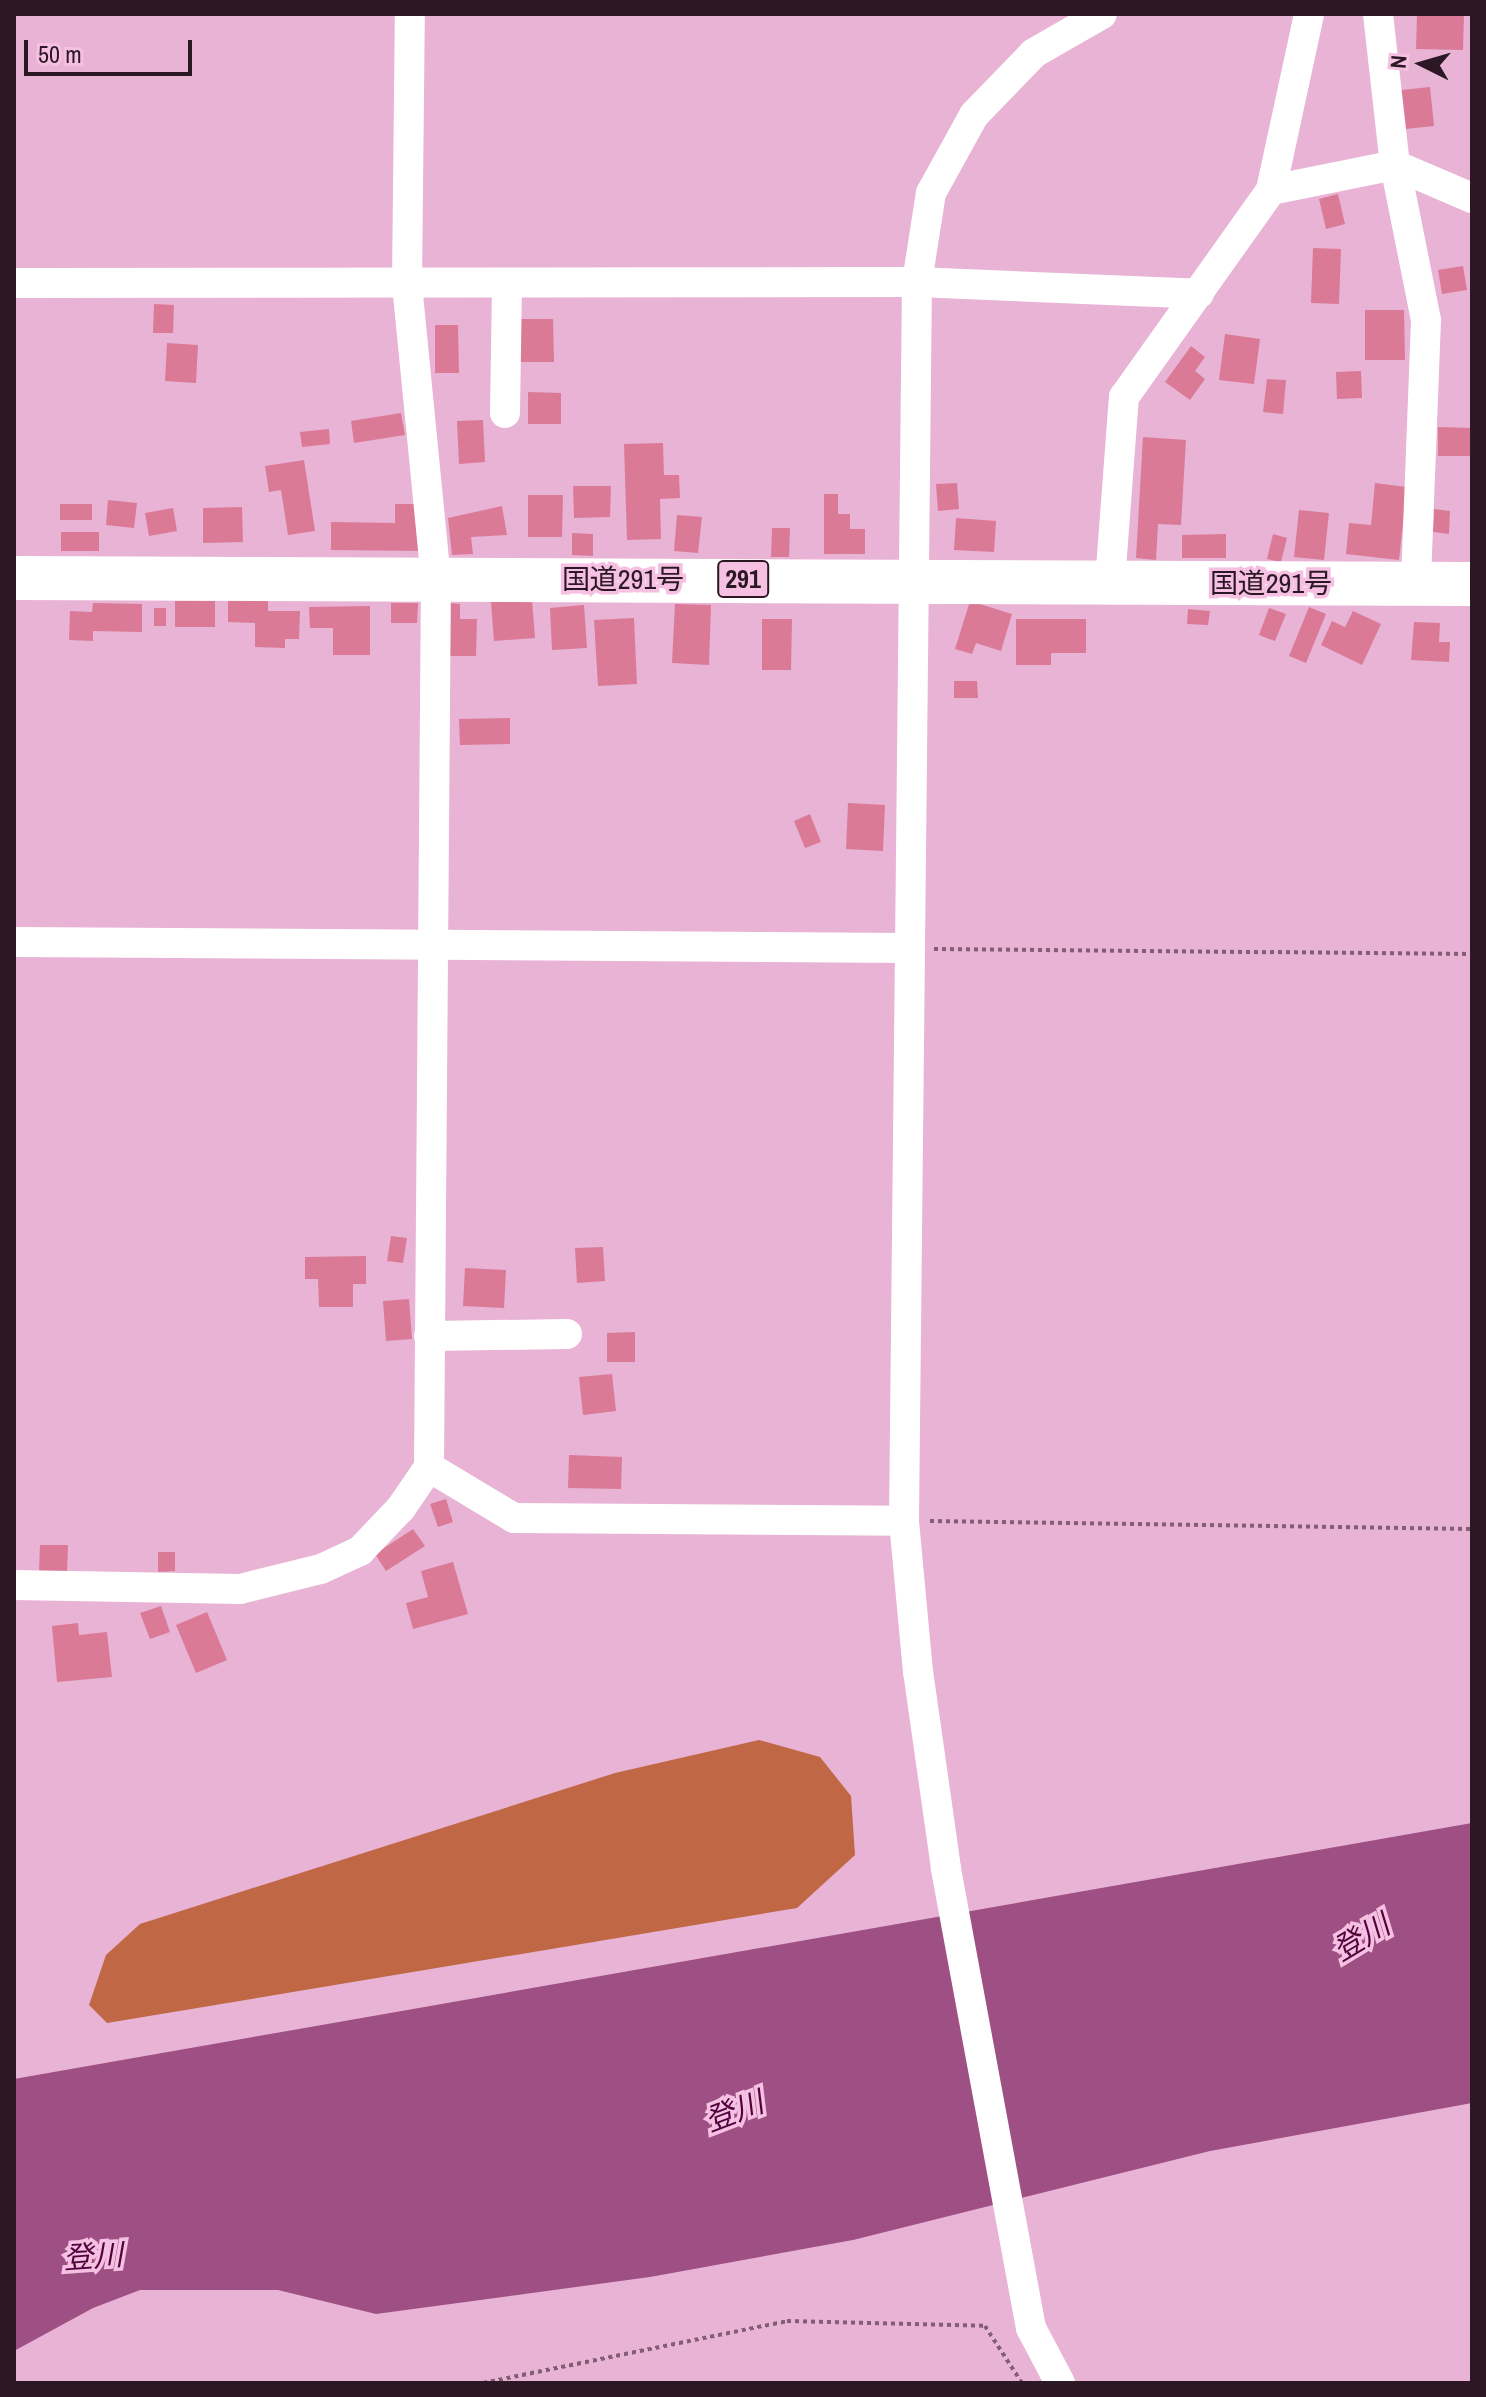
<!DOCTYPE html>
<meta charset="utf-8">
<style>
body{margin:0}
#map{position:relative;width:1486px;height:2397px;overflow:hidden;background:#e8b3d4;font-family:"Archivo Narrow","Noto Sans JP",sans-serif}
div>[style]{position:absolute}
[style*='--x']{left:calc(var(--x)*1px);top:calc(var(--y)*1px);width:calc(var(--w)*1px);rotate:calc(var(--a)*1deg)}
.forest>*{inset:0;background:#c06745}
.water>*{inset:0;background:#9e4f84}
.building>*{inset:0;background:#da7a97}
.path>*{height:4px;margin-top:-2px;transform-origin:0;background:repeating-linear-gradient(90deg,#815e74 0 4px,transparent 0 8px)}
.minor>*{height:30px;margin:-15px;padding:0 15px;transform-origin:15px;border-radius:15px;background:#fff}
.highway>*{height:44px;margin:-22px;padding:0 22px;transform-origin:22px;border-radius:22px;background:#fff}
span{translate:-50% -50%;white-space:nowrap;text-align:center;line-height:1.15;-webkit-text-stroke:7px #f5c0e1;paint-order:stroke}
.shield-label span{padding:2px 6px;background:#f5c0e1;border:2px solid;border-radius:6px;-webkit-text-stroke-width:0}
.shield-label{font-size:26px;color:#2b1824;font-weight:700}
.street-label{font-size:28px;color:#2b1824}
.water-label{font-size:30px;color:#50033d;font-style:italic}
.frame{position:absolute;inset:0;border:16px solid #2b1824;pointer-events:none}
.north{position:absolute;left:1382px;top:24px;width:80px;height:80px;-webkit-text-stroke:6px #f5c0e1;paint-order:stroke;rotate:275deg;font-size:22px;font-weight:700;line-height:32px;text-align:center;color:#2b1824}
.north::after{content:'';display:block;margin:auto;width:28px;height:36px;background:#2b1824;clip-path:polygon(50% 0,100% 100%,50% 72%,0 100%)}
.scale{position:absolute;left:24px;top:40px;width:168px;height:36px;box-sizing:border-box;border:4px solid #2b1824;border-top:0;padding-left:10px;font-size:24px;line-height:28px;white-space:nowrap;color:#2b1824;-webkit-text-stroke:6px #f5c0e1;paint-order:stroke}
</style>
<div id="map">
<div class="forest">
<div style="clip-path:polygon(759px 1740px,820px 1757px,851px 1796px,855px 1855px,797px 1908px,107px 2023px,89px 2005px,106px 1955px,140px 1924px,615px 1773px)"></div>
</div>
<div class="water">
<div style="clip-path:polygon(1472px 1823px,1472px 2103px,1210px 2151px,853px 2240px,650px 2277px,376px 2314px,278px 2290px,140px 2290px,93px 2308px,14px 2351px,14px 2079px)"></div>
</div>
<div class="building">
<div style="clip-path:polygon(1417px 14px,1464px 14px,1463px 50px,1416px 49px)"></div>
<div style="clip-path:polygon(1430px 87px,1434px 126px,1405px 129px,1401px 90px)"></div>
<div style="clip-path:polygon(1338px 194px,1345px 224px,1326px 229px,1319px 199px)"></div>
<div style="clip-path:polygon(1313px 248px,1341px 249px,1339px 304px,1311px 303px)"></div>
<div style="clip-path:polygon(1463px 266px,1467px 290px,1442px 294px,1438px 270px)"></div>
<div style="clip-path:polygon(154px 304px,174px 305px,173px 333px,153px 333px)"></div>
<div style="clip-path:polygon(1365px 310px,1404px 310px,1405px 360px,1365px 360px)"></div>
<div style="clip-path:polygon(520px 319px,553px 319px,554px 362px,520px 362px)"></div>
<div style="clip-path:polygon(435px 325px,458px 325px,459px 373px,435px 373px)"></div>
<div style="clip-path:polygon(1225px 334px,1260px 339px,1254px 384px,1219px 380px)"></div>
<div style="clip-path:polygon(167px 343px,198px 345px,196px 383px,165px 381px)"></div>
<div style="clip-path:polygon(1191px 346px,1205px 357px,1195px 371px,1205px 379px,1190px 400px,1165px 382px)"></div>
<div style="clip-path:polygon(1361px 371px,1362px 398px,1337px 399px,1336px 372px)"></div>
<div style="clip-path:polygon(1267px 379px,1286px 380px,1283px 414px,1263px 412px)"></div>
<div style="clip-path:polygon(528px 392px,561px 393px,561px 424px,528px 424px)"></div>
<div style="clip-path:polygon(401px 413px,405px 435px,354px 443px,351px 421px)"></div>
<div style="clip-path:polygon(483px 420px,485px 462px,459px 464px,457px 421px)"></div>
<div style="clip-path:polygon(1438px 427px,1472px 428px,1472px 456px,1438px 456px)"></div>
<div style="clip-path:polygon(329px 429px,330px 444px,302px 447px,300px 432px)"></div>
<div style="clip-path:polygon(1143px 437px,1186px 440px,1181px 525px,1158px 524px,1156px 560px,1136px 558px)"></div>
<div style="clip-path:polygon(663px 443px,664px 475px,679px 475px,680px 498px,660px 499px,661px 539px,627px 540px,624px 444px)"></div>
<div style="clip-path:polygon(304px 460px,315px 531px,288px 535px,281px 490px,269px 492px,265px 466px)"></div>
<div style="clip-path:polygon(957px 483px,959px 509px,938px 511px,936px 484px)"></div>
<div style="clip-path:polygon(1375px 483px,1407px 487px,1399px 560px,1346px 554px,1349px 523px,1371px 525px)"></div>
<div style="clip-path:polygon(573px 486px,611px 486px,610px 517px,574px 518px)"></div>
<div style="clip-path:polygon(824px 494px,838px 494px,838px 514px,850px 514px,850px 529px,865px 529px,865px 554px,824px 554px)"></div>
<div style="clip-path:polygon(528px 495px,563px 495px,562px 537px,528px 537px)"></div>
<div style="clip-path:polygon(108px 500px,137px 503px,134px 528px,106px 525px)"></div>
<div style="clip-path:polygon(60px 504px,92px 504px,92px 520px,60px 520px)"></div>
<div style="clip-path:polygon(395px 504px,424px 504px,424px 551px,331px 550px,331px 522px,395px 523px)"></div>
<div style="clip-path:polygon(502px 506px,507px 535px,471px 537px,473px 554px,452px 555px,448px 518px)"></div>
<div style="clip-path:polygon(242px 507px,243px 542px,203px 543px,203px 508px)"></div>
<div style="clip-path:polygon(173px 508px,177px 531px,149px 536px,145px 513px)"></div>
<div style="clip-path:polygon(1434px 509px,1450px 511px,1449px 534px,1433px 532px)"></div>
<div style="clip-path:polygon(1299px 510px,1329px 513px,1324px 560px,1294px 557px)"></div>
<div style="clip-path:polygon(677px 515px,702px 517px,698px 553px,674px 551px)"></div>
<div style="clip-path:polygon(956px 518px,996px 521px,994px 552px,954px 550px)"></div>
<div style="clip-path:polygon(772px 528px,790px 528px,789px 557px,771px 557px)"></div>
<div style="clip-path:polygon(61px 532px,99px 532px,99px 551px,61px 551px)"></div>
<div style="clip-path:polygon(572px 533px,593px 534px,593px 556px,572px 555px)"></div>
<div style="clip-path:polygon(1226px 534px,1226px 558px,1182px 558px,1182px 535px)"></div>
<div style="clip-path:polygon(1273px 534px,1287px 538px,1281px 562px,1267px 559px)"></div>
<div style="clip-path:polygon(228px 598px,268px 598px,268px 611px,300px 611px,299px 639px,285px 639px,285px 648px,255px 647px,255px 623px,228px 622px)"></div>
<div style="clip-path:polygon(532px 599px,535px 638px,494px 641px,491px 602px)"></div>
<div style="clip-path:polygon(175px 601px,215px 601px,215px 627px,175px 627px)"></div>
<div style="clip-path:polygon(970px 601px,1012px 614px,1001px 651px,976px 643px,972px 654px,955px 649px)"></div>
<div style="clip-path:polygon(93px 603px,142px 604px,142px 632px,93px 631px,93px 641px,69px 640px,70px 611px,92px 612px)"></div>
<div style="clip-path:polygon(391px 603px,418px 603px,417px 623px,391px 623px)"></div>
<div style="clip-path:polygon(450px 603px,460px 604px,460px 619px,477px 619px,476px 656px,449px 656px)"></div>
<div style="clip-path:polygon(675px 604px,711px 605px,709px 665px,672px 663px)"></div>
<div style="clip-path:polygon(584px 605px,587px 648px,552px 650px,550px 608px)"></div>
<div style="clip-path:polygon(370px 606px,370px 655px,333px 655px,333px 628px,310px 628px,309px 607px)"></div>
<div style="clip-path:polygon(1309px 607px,1326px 614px,1306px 663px,1289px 656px)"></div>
<div style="clip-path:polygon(154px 608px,166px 608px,166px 626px,154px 626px)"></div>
<div style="clip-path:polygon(1269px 608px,1286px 614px,1275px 641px,1259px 635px)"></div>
<div style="clip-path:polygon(1188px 609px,1210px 611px,1208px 625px,1187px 624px)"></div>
<div style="clip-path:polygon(1353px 611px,1381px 624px,1362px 665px,1321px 645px,1332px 621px,1345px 627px)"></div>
<div style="clip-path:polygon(634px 618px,637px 684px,598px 686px,594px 620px)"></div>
<div style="clip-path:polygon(762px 619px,792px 619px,791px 670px,762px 670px)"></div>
<div style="clip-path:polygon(1016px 619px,1086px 619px,1086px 653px,1051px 653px,1051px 665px,1016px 665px)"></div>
<div style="clip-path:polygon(1414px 622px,1440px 623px,1439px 642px,1450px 642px,1449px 662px,1411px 660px)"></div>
<div style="clip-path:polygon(954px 681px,977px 681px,978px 698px,954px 698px)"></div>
<div style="clip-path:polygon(510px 718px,510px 744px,460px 745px,459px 719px)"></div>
<div style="clip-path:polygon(848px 803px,885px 805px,883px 851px,846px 849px)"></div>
<div style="clip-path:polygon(810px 814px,821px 842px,805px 848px,794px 821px)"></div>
<div style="clip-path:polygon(391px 1236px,407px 1238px,403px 1263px,387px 1261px)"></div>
<div style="clip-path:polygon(603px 1247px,605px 1281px,577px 1283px,575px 1248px)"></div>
<div style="clip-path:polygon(366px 1256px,366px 1284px,353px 1284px,353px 1307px,319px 1307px,318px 1279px,305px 1279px,305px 1257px)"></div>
<div style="clip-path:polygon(465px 1268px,506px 1270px,504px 1308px,463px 1306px)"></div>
<div style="clip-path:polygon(409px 1299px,412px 1339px,386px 1341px,383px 1301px)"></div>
<div style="clip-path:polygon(635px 1332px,635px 1362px,607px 1362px,607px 1333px)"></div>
<div style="clip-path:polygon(612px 1374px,616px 1411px,583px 1415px,579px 1377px)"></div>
<div style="clip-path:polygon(569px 1455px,622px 1457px,621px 1489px,568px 1488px)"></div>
<div style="clip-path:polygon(446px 1499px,453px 1522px,438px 1527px,430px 1504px)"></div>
<div style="clip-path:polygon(413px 1529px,425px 1546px,386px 1571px,375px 1554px)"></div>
<div style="clip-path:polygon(40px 1545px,68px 1545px,67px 1573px,39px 1572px)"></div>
<div style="clip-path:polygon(158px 1552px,175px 1552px,175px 1571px,158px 1572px)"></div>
<div style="clip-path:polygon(453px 1562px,468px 1614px,413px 1629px,406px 1603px,428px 1597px,421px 1571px)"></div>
<div style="clip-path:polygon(161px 1606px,170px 1632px,150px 1639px,140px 1613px)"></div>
<div style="clip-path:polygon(207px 1612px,227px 1660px,196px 1673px,176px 1625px)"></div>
<div style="clip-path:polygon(78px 1623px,79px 1635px,107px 1632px,112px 1677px,57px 1682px,52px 1626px)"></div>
</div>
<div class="path">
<div style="--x:934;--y:949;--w:538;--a:0.53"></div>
<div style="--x:930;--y:1521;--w:542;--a:0.85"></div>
<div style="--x:483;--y:2383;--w:310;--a:-11.5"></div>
<div style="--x:787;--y:2321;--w:198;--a:1.4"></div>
<div style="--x:985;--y:2326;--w:68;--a:57"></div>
</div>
<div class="minor">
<div style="--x:1378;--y:14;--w:152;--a:83.6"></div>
<div style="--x:1395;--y:165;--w:158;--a:78.7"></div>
<div style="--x:1426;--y:320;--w:264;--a:92.2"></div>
<div style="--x:1271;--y:190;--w:126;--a:-11.4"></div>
<div style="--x:1395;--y:165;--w:84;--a:23.2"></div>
<div style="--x:14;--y:283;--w:903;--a:-0.06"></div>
<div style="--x:917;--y:282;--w:282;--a:2.4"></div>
<div style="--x:505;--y:413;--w:128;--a:-89.1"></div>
<div style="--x:1110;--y:582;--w:186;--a:-85.7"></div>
<div style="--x:1124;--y:397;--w:254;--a:-54.6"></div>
<div style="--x:1271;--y:190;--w:180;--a:-77.8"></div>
<div style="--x:14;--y:942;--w:896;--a:0.38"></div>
<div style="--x:429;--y:1336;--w:138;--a:-0.8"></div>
<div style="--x:429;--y:1467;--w:99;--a:31"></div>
<div style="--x:514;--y:1518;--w:390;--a:0.4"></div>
<div style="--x:14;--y:1585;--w:226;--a:1"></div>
<div style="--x:240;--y:1589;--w:83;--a:-13.9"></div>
<div style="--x:321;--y:1569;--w:43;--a:-24.8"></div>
<div style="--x:360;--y:1551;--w:59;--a:-46.4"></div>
<div style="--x:401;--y:1508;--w:50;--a:-55.7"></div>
<div style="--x:429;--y:1467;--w:887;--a:-89.55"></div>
<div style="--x:436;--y:580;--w:296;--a:-95.6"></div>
<div style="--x:407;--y:285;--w:271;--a:-89.4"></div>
<div style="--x:1060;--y:2383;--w:62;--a:-117.8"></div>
<div style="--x:1031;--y:2328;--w:468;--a:-100.5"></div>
<div style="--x:946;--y:1868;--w:198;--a:-98.1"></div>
<div style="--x:918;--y:1672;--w:152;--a:-95.3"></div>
<div style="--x:904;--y:1521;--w:1239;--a:-89.4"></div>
<div style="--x:917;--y:282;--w:90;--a:-81.1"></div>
<div style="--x:931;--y:193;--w:89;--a:-61.1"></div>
<div style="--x:974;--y:115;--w:86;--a:-45.9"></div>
<div style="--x:1034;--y:53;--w:78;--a:-29.8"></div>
</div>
<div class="highway">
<div style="--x:14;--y:578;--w:1458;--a:0.24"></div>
</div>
<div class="shield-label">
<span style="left:743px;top:579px">291</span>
</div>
<div class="street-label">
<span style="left:623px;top:579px">国道291号</span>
<span style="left:1271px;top:583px">国道291号</span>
</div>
<div class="water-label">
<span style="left:1361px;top:1937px;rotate:-31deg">登川</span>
<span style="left:734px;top:2111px;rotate:-21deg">登川</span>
<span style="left:93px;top:2256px;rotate:-4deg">登川</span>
</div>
<div class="frame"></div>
<div class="north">N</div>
<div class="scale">50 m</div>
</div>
